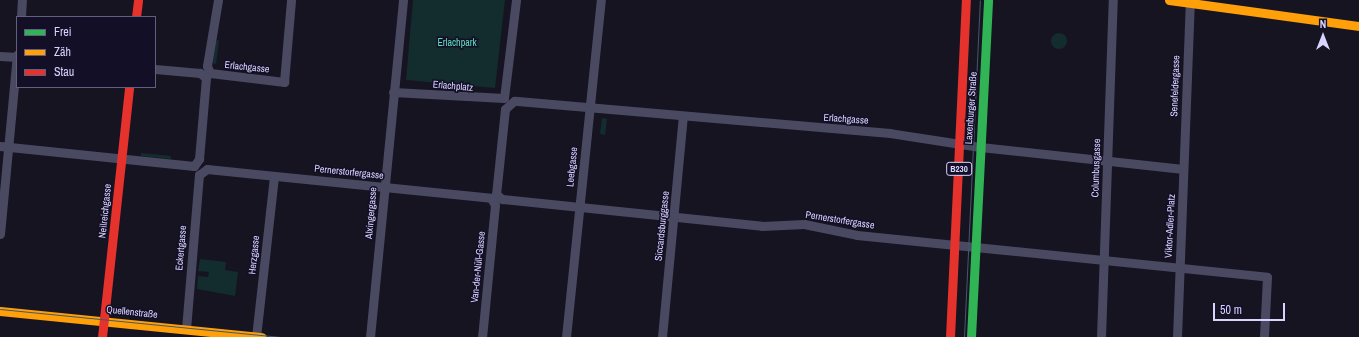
<!DOCTYPE html>
<meta charset="utf-8">
<style>
body{margin:0}
#map{position:relative;width:1359px;height:337px;overflow:hidden;background:#161421;font-family:"Archivo Narrow",sans-serif}
div>[style]{position:absolute}
[style*='--x']{left:calc(var(--x)*1px);top:calc(var(--y)*1px);width:calc(var(--w)*1px);rotate:calc(var(--a)*1deg)}
.green>*{inset:0;background:#132c2d}
.round{border-radius:50%}
.street>*{height:9px;margin:-4.5px;padding:0 4.5px;transform-origin:4.5px;border-radius:4.5px;background:#4a4962}
.fast>*{height:9px;margin:-4.5px;padding:0 4.5px;transform-origin:4.5px;border-radius:4.5px;background:#30b455}
.slow>*{height:9px;margin:-4.5px;padding:0 4.5px;transform-origin:4.5px;border-radius:4.5px;background:#ff9f0a}
.jam>*{height:9px;margin:-4.5px;padding:0 4.5px;transform-origin:4.5px;border-radius:4.5px;background:#e5322d}
.tram>*{height:1px;margin:-0.5px;padding:0 0.5px;transform-origin:0.5px;border-radius:0.5px;background:#43596b}
span{translate:-50% -50%;white-space:nowrap;text-align:center;line-height:1.15;-webkit-text-stroke:3px #130f26;paint-order:stroke}
.shield-label span{padding:1px 3px;background:#130f26;border:1px solid;border-radius:3px;-webkit-text-stroke-width:0}
.shield-label{font-size:9px;color:#d9d4ff;font-weight:700}
.park-label{font-size:10px;color:#5fe0c0}
.street-label{font-size:10px;color:#d9d4ff}
.legend{position:absolute;left:16px;top:16px;width:140px;height:72px;box-sizing:border-box;background:#130f26;border:1px solid #625e7d;margin:0;padding:5px 7px;list-style:none;font-size:12px;color:#d9d4ff}
.legend li{display:flex;align-items:center;gap:8px;height:20px}
.legend b{width:20px;border:1px solid #625e7d}
.north{position:absolute;left:1303px;top:16px;width:40px;height:40px;-webkit-text-stroke:3px #130f26;paint-order:stroke;rotate:0deg;font-size:11px;font-weight:700;line-height:16px;text-align:center;color:#d9d4ff}
.north::after{content:'';display:block;margin:auto;width:14px;height:18px;background:#d9d4ff;clip-path:polygon(50% 0,100% 100%,50% 72%,0 100%)}
.scale{position:absolute;left:1213px;top:303px;width:72px;height:18px;box-sizing:border-box;border:2px solid #d9d4ff;border-top:0;padding-left:5px;font-size:12px;line-height:14px;white-space:nowrap;color:#d9d4ff;-webkit-text-stroke:3px #130f26;paint-order:stroke}
</style>
<div id="map">
<div class="green">
<div style="clip-path:polygon(413px 0,505px 0,495px 88px,406px 80px)"></div>
<div class="round" style="left:1051px;top:33px;width:16px;height:16px"></div>
<div style="clip-path:polygon(219px 40px,216px 64px,213px 63px,216px 41px)"></div>
<div style="clip-path:polygon(602px 118px,607px 119px,605px 135px,600px 134px)"></div>
<div style="clip-path:polygon(141px 153px,171px 156px,171px 159px,141px 156px)"></div>
<div style="clip-path:polygon(200px 259px,226px 262px,225px 270px,238px 272px,235px 296px,197px 289px,198px 276px,208px 277px,209px 272px,198px 271px)"></div>
</div>
<div class="street">
<div style="--x:218;--y:0;--w:67;--a:99.5"></div>
<div style="--x:207;--y:66;--w:8;--a:67"></div>
<div style="--x:210;--y:73;--w:75;--a:6.9"></div>
<div style="--x:284;--y:82;--w:82;--a:-85.1"></div>
<div style="--x:21;--y:17;--w:17;--a:-87"></div>
<div style="--x:0;--y:56;--w:17;--a:3"></div>
<div style="--x:393;--y:92;--w:111;--a:3.1"></div>
<div style="--x:504;--y:98;--w:99;--a:-83"></div>
<div style="--x:0;--y:146;--w:195;--a:5.9"></div>
<div style="--x:194;--y:166;--w:9;--a:-54"></div>
<div style="--x:199;--y:159;--w:81;--a:-85.1"></div>
<div style="--x:206;--y:78;--w:8;--a:-140"></div>
<div style="--x:200;--y:73;--w:45;--a:-174.9"></div>
<div style="--x:1183;--y:169;--w:204;--a:-173.8"></div>
<div style="--x:980;--y:147;--w:91;--a:-171.2"></div>
<div style="--x:890;--y:133;--w:377;--a:-175.1"></div>
<div style="--x:514;--y:101;--w:12;--a:138"></div>
<div style="--x:505;--y:109;--w:85;--a:96"></div>
<div style="--x:496;--y:194;--w:8;--a:40"></div>
<div style="--x:502;--y:199;--w:261;--a:5.9"></div>
<div style="--x:762;--y:226;--w:42;--a:-2.7"></div>
<div style="--x:804;--y:224;--w:54;--a:11.7"></div>
<div style="--x:857;--y:235;--w:412;--a:5.8"></div>
<div style="--x:1267;--y:277;--w:60;--a:92.9"></div>
<div style="--x:0;--y:234;--w:180;--a:-84.6"></div>
<div style="--x:186;--y:329;--w:155;--a:-85.2"></div>
<div style="--x:199;--y:175;--w:10;--a:-37"></div>
<div style="--x:207;--y:169;--w:285;--a:5.8"></div>
<div style="--x:491;--y:198;--w:8;--a:60"></div>
<div style="--x:495;--y:205;--w:133;--a:95.6"></div>
<div style="--x:256;--y:337;--w:162;--a:-83.6"></div>
<div style="--x:370;--y:337;--w:339;--a:-84.4"></div>
<div style="--x:566;--y:337;--w:339;--a:-84.1"></div>
<div style="--x:662;--y:337;--w:222;--a:-84.6"></div>
<div style="--x:1101;--y:337;--w:337;--a:-88"></div>
<div style="--x:1177;--y:337;--w:334;--a:-87.8"></div>
</div>
<div class="fast">
<div style="--x:971;--y:337;--w:337;--a:-87.1"></div>
</div>
<div class="slow">
<div style="--x:1169;--y:0;--w:192;--a:7.8"></div>
<div style="--x:0;--y:311;--w:263;--a:5.7"></div>
</div>
<div class="jam">
<div style="--x:136;--y:17;--w:17;--a:-83"></div>
<div style="--x:102;--y:337;--w:251;--a:-83.8"></div>
<div style="--x:950;--y:337;--w:337;--a:-87.3"></div>
</div>
<div class="tram">
<div style="--x:0;--y:309;--w:284;--a:5.7"></div>
<div style="--x:964;--y:337;--w:337;--a:-87.3"></div>
</div>
<div class="shield-label">
<span style="left:959px;top:169px">B230</span>
</div>
<div class="park-label">
<span style="left:457px;top:43px">Erlachpark</span>
</div>
<div class="street-label">
<span style="left:247px;top:67px;rotate:6deg">Erlachgasse</span>
<span style="left:453px;top:86px;rotate:5deg">Erlachplatz</span>
<span style="left:1175px;top:86px;rotate:-88deg">Senefeldergasse</span>
<span style="left:971px;top:108px;rotate:-86deg">Laxenburger Straße</span>
<span style="left:846px;top:119px;rotate:4deg">Erlachgasse</span>
<span style="left:572px;top:167px;rotate:-84deg">Leebgasse</span>
<span style="left:1096px;top:168px;rotate:-88deg">Columbusgasse</span>
<span style="left:349px;top:172px;rotate:6deg">Pernerstorfergasse</span>
<span style="left:105px;top:211px;rotate:-84deg">Neilreichgasse</span>
<span style="left:371px;top:213px;rotate:-85deg">Alxingergasse</span>
<span style="left:840px;top:220px;rotate:9deg">Pernerstorfergasse</span>
<span style="left:662px;top:226px;rotate:-84deg">Siccardsburggasse</span>
<span style="left:1170px;top:226px;rotate:-87deg">Viktor-Adler-Platz</span>
<span style="left:181px;top:248px;rotate:-85deg">Eckertgasse</span>
<span style="left:254px;top:255px;rotate:-84deg">Herzgasse</span>
<span style="left:478px;top:267px;rotate:-84deg">Van-der-Nüll-Gasse</span>
<span style="left:132px;top:312px;rotate:6deg">Quellenstraße</span>
</div>
<ul class="legend">
<li><b style="height:5px;background:#30b455"></b>Frei</li>
<li><b style="height:5px;background:#ff9f0a"></b>Zäh</li>
<li><b style="height:5px;background:#e5322d"></b>Stau</li>
</ul>
<div class="north">N</div>
<div class="scale">50 m</div>
</div>
